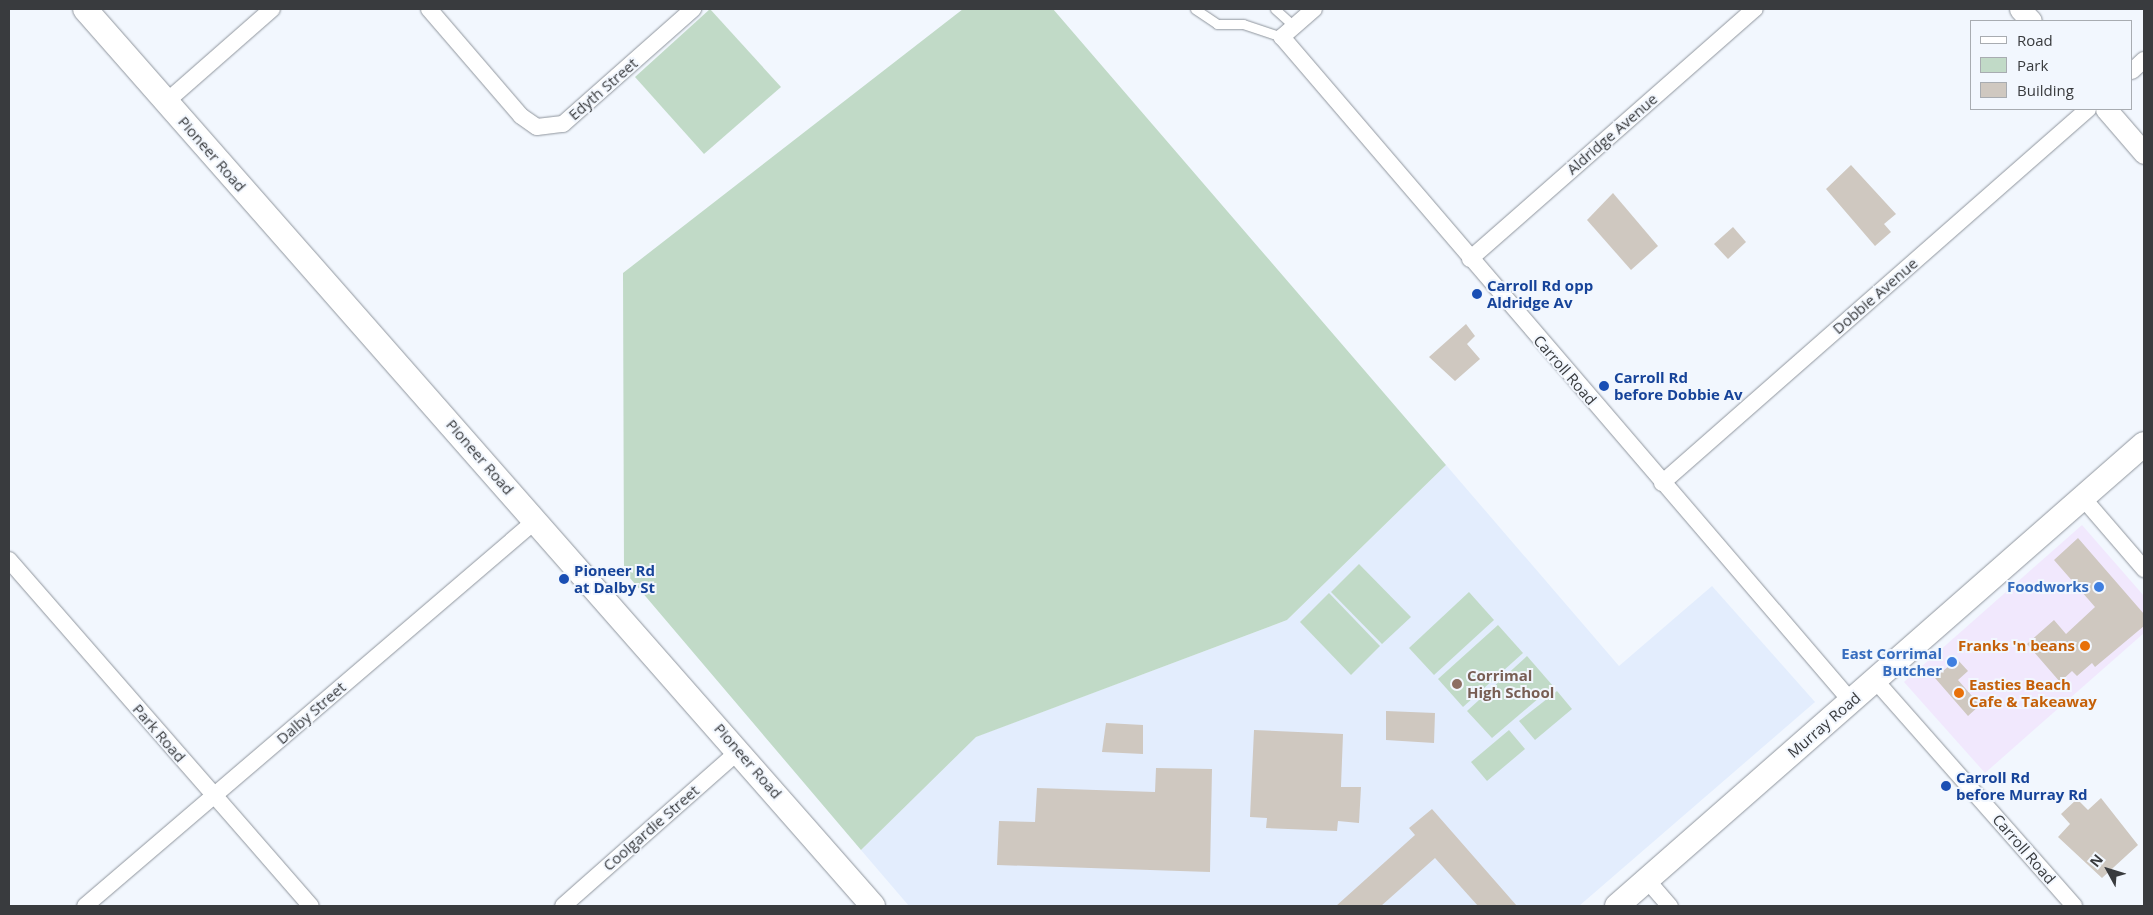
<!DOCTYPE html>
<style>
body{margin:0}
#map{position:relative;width:2153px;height:915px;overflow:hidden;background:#f2f7fe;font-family:"Open Sans",sans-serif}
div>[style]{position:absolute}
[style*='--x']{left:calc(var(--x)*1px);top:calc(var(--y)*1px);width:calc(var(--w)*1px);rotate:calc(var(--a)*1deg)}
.commercial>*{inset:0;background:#f1e8fd}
.built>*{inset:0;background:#e3edfd}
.green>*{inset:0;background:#c1dac7}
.building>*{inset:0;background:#cfc8c0}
.roads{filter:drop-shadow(0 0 1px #8f959d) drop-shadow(0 0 1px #8f959d)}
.service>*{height:9px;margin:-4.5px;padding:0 4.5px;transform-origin:4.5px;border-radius:4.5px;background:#fff}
.minor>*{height:16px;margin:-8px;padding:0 8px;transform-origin:8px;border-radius:8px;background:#fff}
.tertiary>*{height:21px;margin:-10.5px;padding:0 10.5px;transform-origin:10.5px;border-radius:10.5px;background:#fff}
.secondary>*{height:24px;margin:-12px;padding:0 12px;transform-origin:12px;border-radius:12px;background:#fff}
.dots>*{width:14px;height:14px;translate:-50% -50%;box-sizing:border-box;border:2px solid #f2f7fe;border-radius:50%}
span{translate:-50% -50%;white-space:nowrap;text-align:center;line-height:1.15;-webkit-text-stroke:4px #f2f7fe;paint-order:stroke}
.street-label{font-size:15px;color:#393b3e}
.transit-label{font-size:15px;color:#164399;font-weight:700}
.left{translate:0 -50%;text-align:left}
.shop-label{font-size:15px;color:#366cbe;font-weight:700}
.right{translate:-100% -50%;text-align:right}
.food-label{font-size:15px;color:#c56008;font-weight:700}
.education-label{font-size:15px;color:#785e54;font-weight:700}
.frame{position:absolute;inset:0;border:10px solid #393b3e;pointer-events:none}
.legend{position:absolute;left:1970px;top:20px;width:162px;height:90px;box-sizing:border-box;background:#f2f7fe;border:1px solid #a8acb1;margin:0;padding:6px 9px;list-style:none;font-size:15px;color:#393b3e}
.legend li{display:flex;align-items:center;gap:10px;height:25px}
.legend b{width:25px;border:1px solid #a8acb1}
.north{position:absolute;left:2083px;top:845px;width:50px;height:50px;-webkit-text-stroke:4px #f2f7fe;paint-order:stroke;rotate:309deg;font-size:14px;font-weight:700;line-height:20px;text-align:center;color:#393b3e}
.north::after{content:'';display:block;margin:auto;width:18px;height:22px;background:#393b3e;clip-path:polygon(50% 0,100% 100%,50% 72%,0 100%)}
</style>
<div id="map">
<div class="commercial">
<div style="clip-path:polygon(2082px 525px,2144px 596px,2144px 633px,1985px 773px,1904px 682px)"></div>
</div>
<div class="built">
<div style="clip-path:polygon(1446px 465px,1619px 666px,1712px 586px,1815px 702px,1579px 906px,909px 906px,861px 850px,975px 737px,1287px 620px)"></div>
</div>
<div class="green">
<div style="clip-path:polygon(710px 9px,781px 87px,704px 154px,635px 77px)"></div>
<div style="clip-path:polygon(963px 9px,1053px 9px,1446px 465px,1287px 620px,976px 737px,861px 850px,624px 571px,623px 273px)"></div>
<div style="clip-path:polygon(1359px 564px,1411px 617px,1382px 644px,1331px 592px)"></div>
<div style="clip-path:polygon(1469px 592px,1494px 620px,1434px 675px,1409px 648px)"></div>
<div style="clip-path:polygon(1329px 593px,1380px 646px,1351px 675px,1300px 622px)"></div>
<div style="clip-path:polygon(1498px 625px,1523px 653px,1463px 707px,1438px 679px)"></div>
<div style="clip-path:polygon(1527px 656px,1553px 686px,1492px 738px,1467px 711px)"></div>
<div style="clip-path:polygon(1557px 691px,1572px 709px,1535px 740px,1519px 721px)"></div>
<div style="clip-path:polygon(1509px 730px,1525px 749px,1487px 781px,1471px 762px)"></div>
</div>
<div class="building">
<div style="clip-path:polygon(1851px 165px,1896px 214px,1884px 224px,1891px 232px,1875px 246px,1826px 189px)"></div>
<div style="clip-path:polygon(1613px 193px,1658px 246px,1631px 270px,1587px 220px)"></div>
<div style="clip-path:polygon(1733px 227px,1746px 242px,1728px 259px,1714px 244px)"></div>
<div style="clip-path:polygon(1466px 324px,1475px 336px,1467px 344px,1480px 359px,1455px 381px,1429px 357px)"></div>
<div style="clip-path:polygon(2078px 538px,2144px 614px,2144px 626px,2095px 667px,2092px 663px,2077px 676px,2072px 671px,2060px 682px,2027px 644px,2054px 620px,2066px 634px,2095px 607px,2054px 560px)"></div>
<div style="clip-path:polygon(1957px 659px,1968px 671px,1958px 680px,1980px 705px,1968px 716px,1935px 678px)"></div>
<div style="clip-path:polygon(1386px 711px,1435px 713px,1434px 743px,1386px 740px)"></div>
<div style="clip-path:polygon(1106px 723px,1143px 725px,1143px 754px,1102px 752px)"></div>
<div style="clip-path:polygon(1254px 730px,1343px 734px,1341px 787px,1361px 787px,1359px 823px,1338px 821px,1337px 831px,1266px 828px,1267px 818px,1250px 817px)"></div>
<div style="clip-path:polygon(1156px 768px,1212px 769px,1210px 872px,997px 865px,999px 821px,1035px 822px,1037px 788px,1155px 792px)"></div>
<div style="clip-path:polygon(2101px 798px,2138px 845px,2102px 878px,2058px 837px,2070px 824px,2061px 814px,2077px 799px,2088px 810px)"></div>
<div style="clip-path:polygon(1432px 809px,1517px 906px,1478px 906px,1435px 858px,1381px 906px,1336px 906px,1415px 835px,1409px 828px)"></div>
</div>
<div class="roads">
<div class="service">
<div style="--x:1195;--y:9;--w:27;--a:34"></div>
<div style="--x:1217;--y:24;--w:26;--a:0"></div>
<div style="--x:1243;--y:24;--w:41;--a:18.4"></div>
<div style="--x:1275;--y:9;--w:25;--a:42"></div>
</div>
<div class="minor">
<div style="--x:429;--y:9;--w:141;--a:49.3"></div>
<div style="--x:521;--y:116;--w:19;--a:35"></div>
<div style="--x:537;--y:127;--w:26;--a:-7"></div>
<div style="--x:563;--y:124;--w:174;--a:-41.5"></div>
<div style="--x:1314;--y:9;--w:43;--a:138.8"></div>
<div style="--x:1282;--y:37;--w:874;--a:49.41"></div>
<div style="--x:2132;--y:71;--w:16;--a:-43"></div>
<div style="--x:166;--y:102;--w:141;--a:-41.3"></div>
<div style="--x:1470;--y:259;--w:379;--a:-41.3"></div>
<div style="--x:1662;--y:483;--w:567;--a:-41.28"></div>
<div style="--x:2083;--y:498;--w:94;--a:49.3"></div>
<div style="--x:9;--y:560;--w:459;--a:48.9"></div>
<div style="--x:1875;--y:680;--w:301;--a:48.6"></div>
<div style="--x:1647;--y:880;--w:35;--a:49"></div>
<div style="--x:85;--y:906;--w:592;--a:-40.55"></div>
<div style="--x:563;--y:906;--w:235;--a:-41.4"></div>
</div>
<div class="tertiary">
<div style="--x:2020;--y:9;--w:16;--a:47"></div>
<div style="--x:2106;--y:109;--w:58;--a:49.2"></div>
</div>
<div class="secondary">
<div style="--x:85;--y:9;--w:1194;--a:48.7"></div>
<div style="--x:1617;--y:906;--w:701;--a:-41.24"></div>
</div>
</div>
<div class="dots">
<div style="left:1477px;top:294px;background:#1a4fb4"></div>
<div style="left:1604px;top:386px;background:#1a4fb4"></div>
<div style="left:564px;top:579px;background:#1a4fb4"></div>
<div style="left:2099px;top:587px;background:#3f7fe0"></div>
<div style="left:2085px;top:646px;background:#e8710a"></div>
<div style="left:1952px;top:662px;background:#3f7fe0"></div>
<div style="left:1457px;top:684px;background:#8d6e63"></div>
<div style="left:1959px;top:693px;background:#e8710a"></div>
<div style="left:1946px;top:786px;background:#1a4fb4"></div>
</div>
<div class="street-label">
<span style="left:603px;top:89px;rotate:-41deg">Edyth Street</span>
<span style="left:1612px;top:134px;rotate:-41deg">Aldridge Avenue</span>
<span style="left:212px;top:154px;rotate:49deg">Pioneer Road</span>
<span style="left:1875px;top:296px;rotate:-41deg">Dobbie Avenue</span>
<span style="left:1565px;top:370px;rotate:49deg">Carroll Road</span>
<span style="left:480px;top:457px;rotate:49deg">Pioneer Road</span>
<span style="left:311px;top:713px;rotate:-41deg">Dalby Street</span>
<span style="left:1824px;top:725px;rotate:-41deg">Murray Road</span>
<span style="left:159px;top:733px;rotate:49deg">Park Road</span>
<span style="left:748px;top:761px;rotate:49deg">Pioneer Road</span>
<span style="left:651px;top:828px;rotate:-41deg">Coolgardie Street</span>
<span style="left:2024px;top:849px;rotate:49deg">Carroll Road</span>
</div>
<div class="transit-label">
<span class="left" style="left:1487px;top:294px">Carroll Rd opp<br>Aldridge Av</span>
<span class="left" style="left:1614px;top:386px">Carroll Rd<br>before Dobbie Av</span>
<span class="left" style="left:574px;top:579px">Pioneer Rd<br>at Dalby St</span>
<span class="left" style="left:1956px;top:786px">Carroll Rd<br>before Murray Rd</span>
</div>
<div class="shop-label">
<span class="right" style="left:2089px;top:587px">Foodworks</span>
<span class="right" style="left:1942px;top:662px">East Corrimal<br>Butcher</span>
</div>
<div class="food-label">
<span class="right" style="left:2075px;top:646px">Franks 'n beans</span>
<span class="left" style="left:1969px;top:693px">Easties Beach<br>Cafe &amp; Takeaway</span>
</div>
<div class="education-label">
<span class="left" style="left:1467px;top:684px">Corrimal<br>High School</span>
</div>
<div class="frame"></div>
<ul class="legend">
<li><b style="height:6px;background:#fff"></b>Road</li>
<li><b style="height:14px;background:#c1dac7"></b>Park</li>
<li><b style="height:14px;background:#cfc8c0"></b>Building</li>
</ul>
<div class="north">N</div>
</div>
